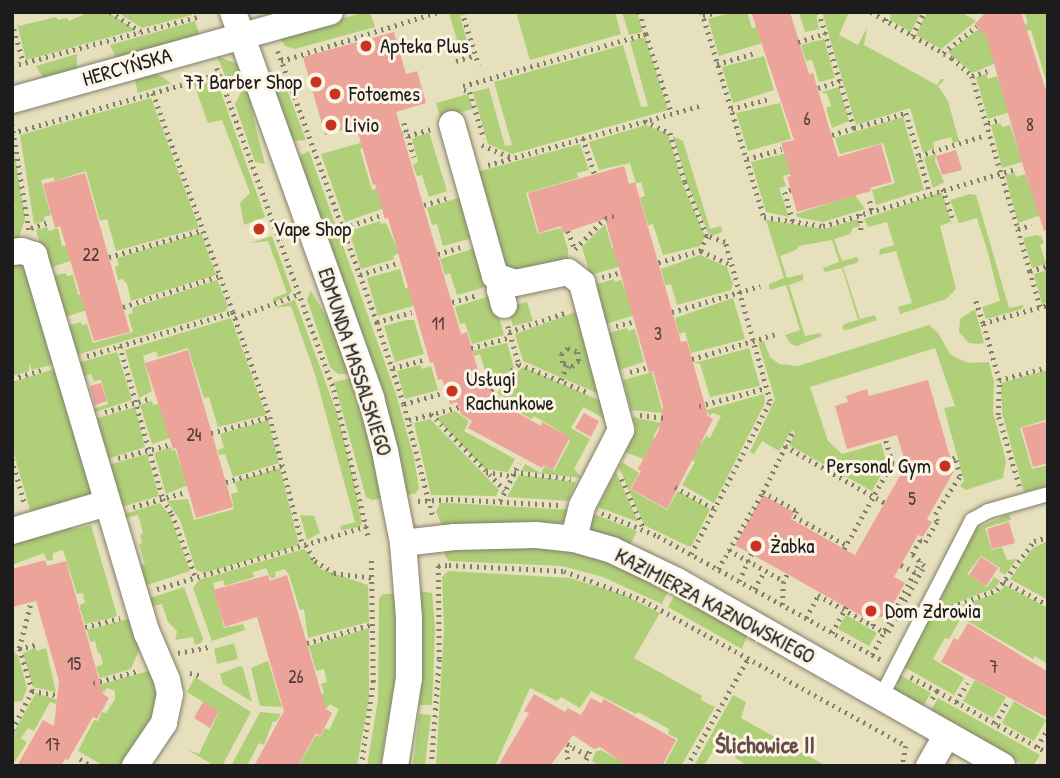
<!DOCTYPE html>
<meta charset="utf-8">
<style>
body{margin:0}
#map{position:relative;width:1060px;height:778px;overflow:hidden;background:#e7e0bd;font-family:"Patrick Hand",sans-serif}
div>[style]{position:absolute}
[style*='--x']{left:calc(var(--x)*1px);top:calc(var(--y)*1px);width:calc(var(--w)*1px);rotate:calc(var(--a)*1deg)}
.green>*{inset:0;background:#afcf78}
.building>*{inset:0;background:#eca399}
.path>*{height:4.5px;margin-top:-2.25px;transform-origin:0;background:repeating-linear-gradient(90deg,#827e6c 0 2px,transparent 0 7px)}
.roads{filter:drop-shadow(0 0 2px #827e6c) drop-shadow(0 0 2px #827e6c)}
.service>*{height:14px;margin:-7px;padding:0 7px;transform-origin:7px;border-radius:7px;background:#fff}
.minor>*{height:26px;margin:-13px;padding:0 13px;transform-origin:13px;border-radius:13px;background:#fff}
.dots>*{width:19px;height:19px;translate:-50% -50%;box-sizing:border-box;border:4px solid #fcf5e5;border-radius:50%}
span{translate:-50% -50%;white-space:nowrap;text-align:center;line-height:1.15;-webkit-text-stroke:6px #fcf5e5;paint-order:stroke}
.number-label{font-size:18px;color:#503e3b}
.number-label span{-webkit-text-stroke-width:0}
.poi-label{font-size:21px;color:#1c1c1c}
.left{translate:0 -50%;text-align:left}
.right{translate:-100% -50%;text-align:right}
.street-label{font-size:21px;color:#1c1c1c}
.neighbourhood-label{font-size:23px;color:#654b48;font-weight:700}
.frame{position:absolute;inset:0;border:14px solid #1c1c1c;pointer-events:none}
</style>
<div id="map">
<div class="green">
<div style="clip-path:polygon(89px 12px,108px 12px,135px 30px,26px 60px,17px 23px,19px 26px,56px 17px,58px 20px,67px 18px,69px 21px)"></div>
<div style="clip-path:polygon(117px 12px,191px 12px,192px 15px,142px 28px)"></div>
<div style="clip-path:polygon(365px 12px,370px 12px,375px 27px,295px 49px,285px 46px,279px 37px)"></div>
<div style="clip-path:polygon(476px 12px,460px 16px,470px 52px,461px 54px,449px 13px)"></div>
<div style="clip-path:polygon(516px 12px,615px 12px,621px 34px,530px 60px)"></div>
<div style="clip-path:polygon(622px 12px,637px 12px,643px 32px,629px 35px)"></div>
<div style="clip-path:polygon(733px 12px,747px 12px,752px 28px,757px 27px,762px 43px,719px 56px,708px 19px)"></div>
<div style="clip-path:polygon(799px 12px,816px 12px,819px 29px,805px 32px)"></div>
<div style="clip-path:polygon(822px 12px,849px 12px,839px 35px,858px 45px,867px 28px,864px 45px,937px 85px,941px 79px,945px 79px,938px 86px,948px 101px,959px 141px,953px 143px,951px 137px,933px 142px,934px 148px,923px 153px,910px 108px,856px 125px)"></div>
<div style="clip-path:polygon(891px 12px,921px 12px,911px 32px,890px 20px)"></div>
<div style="clip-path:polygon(927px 12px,961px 12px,976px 21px,941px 49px,916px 35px)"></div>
<div style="clip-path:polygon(1024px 12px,1048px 12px,1048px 87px,1031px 30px,1026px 31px,1024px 25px,1028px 23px)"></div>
<div style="clip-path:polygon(195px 21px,200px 37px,117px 60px,110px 45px)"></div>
<div style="clip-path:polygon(983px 26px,996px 63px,972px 73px,948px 52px)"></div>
<div style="clip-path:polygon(645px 37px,668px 110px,512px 154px,488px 144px,473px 92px,489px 88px,505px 146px,512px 145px,494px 82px,623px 45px,641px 107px,648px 106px,630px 41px)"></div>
<div style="clip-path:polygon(824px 39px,835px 78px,819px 82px,812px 60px,806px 61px,801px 45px)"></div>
<div style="clip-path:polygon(77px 54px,77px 71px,45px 81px,36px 66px)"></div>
<div style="clip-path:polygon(217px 56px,237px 64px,245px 79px,226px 78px)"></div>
<div style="clip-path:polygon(764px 56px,774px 90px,733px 103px,722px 67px)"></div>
<div style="clip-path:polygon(156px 73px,171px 83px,138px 93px,134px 77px)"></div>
<div style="clip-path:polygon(986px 74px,988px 79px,997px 76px,1010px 112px,988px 119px,976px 77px)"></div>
<div style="clip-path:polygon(216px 78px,265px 217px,244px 225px,240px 203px,250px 193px,222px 120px,208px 123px,194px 84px)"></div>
<div style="clip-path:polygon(276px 82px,286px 87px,306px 140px,293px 141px,272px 83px)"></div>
<div style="clip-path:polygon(839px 87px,849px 121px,832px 128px,826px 108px,831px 106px,827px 94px,821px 92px)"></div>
<div style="clip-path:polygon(248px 89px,258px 137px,265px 164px,255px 162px,235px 104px,241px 92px)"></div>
<div style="clip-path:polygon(468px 94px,473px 109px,461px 112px,463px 118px,442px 124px,436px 103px)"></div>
<div style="clip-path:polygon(151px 98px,199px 228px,116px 251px,107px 219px,100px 221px,86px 171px,54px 181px,54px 177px,41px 180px,51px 215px,44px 217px,45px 221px,34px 224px,20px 135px)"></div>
<div style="clip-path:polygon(780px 103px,791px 139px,748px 151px,736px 113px)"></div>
<div style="clip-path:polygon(903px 117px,924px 190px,876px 205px,872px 190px,895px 183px,883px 143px,840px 154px,835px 138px)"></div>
<div style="clip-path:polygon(1000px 123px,1002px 127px,1010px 125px,1020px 155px,1023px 155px,1025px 161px,1002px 168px,991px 125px)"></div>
<div style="clip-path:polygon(646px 125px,668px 134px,683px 185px,705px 236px,700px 246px,663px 255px,653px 224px,648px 225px,640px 198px,645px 196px,641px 182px,636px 183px,630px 163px,599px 170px,589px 142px)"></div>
<div style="clip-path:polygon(403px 131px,404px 136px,360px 149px,372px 190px,381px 187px,387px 207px,345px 222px,321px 154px)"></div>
<div style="clip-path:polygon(429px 132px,447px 191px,429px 197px,422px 175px,417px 176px,413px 166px,418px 161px,412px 139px)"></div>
<div style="clip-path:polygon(673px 136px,683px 141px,710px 229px,721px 226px,722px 232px,712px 236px,708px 232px,687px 183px)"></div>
<div style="clip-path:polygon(12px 138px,25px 219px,19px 238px,12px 245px,12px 208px,15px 207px,12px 197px)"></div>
<div style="clip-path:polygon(580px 144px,589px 170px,577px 173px,578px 178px,526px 193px,538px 234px,561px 228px,568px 249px,568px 260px,521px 272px,506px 267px,473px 173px)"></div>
<div style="clip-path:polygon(309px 151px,396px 394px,414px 458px,419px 488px,416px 493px,407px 495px,400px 460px,298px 157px)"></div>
<div style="clip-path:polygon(794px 151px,823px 164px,783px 176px,786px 186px,779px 188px,789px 217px,766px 212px,751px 162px)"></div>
<div style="clip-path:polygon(936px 154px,935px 161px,944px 182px,933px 188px,924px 158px)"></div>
<div style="clip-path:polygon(1015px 173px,1016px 177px,1025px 174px,1041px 215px,1018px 223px,1005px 175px)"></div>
<div style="clip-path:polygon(942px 192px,951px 222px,940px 226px,956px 289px,946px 299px,900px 314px,898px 307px,912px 303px,896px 251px,879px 255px,880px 249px,894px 245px,887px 222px,868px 227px,864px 219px)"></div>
<div style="clip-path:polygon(970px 194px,976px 195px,1009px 308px,1024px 305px,1022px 309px,986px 319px,982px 307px,1000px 301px,988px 253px,977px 218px,959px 223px,950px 200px)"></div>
<div style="clip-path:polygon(855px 195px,865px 209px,823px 222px,797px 217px,796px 214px)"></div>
<div style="clip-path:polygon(464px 196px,476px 237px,443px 246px,437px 224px,432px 225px,427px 208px)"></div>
<div style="clip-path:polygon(858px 219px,860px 226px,853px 228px,850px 234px,834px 239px,842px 261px,857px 257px,859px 262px,843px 267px,860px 319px,875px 315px,877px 320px,847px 330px,842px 329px,844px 324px,858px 320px,842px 268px,825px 272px,823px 268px,839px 262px,832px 240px,799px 246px,796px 250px,780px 256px,787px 278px,803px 274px,803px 280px,789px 285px,805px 336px,820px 333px,822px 336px,797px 346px,791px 344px,785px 335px,800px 330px,786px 285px,770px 290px,769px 287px,769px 284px,784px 278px,766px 220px,825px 229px)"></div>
<div style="clip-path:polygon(380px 221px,381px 224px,386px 223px,399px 253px,393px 256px,394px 259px,361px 269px,349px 231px)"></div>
<div style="clip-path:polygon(605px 224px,612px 248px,617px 247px,622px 266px,590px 275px,582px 247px)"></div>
<div style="clip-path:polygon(47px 227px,49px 231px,58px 228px,62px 246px,68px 246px,73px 260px,47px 269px,36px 230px)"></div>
<div style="clip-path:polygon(201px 233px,216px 275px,131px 301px,127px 284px,123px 279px,118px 280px,115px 267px,119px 265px,117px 258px)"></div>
<div style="clip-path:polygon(1037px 235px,1041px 236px,1044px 243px,1040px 245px,1046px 264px,1032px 268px,1023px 238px)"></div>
<div style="clip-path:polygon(272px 236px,292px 291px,288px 296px,273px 302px,273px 298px,287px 293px,268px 241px,250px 243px)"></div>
<div style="clip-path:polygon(479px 247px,490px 286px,457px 295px,450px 273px,445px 275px,440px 259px)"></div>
<div style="clip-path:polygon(700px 255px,727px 267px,733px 284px,731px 290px,677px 305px,671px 284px,665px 285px,661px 269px)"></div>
<div style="clip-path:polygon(12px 262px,24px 264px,57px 363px,32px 370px,29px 363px,29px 371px,12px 376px)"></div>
<div style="clip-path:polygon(400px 269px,405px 288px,410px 287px,416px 305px,378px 316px,367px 278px)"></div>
<div style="clip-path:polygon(1048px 270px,1048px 302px,1042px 304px,1034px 274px)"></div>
<div style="clip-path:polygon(66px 273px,67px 276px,73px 275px,78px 295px,82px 294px,87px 310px,62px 318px,49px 277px)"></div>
<div style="clip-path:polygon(614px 279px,615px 282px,621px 280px,635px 315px,606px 324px,594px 285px)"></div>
<div style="clip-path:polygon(217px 280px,228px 306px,226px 311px,73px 356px,63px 327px,81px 322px,82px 325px,87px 324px,93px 343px,133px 332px,128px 315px,133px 313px,132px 308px)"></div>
<div style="clip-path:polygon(311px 291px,333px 328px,350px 374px,338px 374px,330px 367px,307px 299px)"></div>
<div style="clip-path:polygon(493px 295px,504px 335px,472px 344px,465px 323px,460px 324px,455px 307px)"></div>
<div style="clip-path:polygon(733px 298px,745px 339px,691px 353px,685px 332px,679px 334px,675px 318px)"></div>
<div style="clip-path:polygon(295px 300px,337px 413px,353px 478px,362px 524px,359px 527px,341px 530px,340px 526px,355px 522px,315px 374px,291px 306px,274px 308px)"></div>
<div style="clip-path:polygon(527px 302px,533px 321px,513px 326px,507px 307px)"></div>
<div style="clip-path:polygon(975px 309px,984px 343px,979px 344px,969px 343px,959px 332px,960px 319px)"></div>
<div style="clip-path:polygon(576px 312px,599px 394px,523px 361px,515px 334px)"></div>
<div style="clip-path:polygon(231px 318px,266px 415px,218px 427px,209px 397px,204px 398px,188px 348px,158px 357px,156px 351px,143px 356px,152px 391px,139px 398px,125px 350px)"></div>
<div style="clip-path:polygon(407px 320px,414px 320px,424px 354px,395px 362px,384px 326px)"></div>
<div style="clip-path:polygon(929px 325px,938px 333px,950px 354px,957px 358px,969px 363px,989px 362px,994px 382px,993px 412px,1006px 461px,1003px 478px,966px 490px,960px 486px,964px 481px,944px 408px,955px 406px,935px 348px,810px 387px,828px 441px,842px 454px,881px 443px,887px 464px,872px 491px,789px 445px,795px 433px,792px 430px,779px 451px,762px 441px,754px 454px,750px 452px,748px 456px,775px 399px,758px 342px,764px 341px,770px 357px,779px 364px,798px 366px)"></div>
<div style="clip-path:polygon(627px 328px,628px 331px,635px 329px,644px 362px,619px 370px,608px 333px)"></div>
<div style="clip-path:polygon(507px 343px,514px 368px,490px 387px,480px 354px,474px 356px,473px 351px)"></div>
<div style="clip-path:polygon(749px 348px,760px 386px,710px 397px,700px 364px,694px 363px)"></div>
<div style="clip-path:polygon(117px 352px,132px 400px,92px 413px,91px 410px,108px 404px,101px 380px,94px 381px,91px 374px,78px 378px,74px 364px)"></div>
<div style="clip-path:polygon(420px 365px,422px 369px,431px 366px,438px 390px,405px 399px,397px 371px)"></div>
<div style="clip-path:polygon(523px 367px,601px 401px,605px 419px,583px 407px,571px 428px,590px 439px,574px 469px,582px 478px,521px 471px,525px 464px,541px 473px,545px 466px,554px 471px,570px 441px,562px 437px,563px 433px,534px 416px,532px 419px,522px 414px,523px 409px,497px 393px)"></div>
<div style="clip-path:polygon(58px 368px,97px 493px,33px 520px,12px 447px,12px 382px)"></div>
<div style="clip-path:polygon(1048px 370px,1048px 419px,1020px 428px,1032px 469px,1048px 465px,1048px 486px,1024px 492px,1002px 413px,1001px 383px)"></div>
<div style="clip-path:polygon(652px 372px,663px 413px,631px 410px,623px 380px)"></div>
<div style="clip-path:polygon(351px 378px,356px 388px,384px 498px,372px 500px,366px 497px,334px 382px)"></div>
<div style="clip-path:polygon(764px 394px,765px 403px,714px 503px,682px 485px,695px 462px,689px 458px,697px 443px,701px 444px,706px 436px,710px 438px,721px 416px,712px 413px,710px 416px,706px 410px)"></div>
<div style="clip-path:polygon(152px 401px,153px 405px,158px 404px,173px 437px,152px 444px,140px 405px)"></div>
<div style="clip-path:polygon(135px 407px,145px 447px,107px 459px,95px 419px)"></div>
<div style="clip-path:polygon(455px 411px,469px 421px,464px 431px,515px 459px,508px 472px,485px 469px,436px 418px)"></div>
<div style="clip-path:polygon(633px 417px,661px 423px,653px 437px,657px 440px,646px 460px,625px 452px,636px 430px)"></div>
<div style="clip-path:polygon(430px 419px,499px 490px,496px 496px,431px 495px,414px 423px)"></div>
<div style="clip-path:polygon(268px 420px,279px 463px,233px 477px,225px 454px,219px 455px,218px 450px,224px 448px,220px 434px)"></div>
<div style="clip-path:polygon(171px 447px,172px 451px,175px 450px,188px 485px,166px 494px,154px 453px)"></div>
<div style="clip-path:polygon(147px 454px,159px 496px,121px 507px,108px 465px)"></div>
<div style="clip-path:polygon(622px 462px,639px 473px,630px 489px,667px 510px,678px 491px,710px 509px,692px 545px,690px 547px,644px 525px,619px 467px)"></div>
<div style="clip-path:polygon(280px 468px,299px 545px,204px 573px,196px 570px,180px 520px,167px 501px,188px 499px,194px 520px,234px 509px,231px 494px,238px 492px,235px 482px)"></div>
<div style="clip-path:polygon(616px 472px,638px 522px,598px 507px)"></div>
<div style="clip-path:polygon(519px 475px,576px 482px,568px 501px,507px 497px)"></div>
<div style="clip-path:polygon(160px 503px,170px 516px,190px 571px,141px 587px,135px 568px,145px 564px,139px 544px,142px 543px,140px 535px,143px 533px,138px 515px,120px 519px,118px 516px)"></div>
<div style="clip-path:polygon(440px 503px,451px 503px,573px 510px,564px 522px,554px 525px,443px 527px,436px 512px)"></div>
<div style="clip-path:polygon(589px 512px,637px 531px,630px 545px,590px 530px,587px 524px)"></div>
<div style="clip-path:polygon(1009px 514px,1011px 520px,985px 528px,992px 550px,1002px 547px,1007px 560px,1017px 559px,1005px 575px,999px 571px,1000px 568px,981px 556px,967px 574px,987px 587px,994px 577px,1000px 581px,995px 588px,934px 611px,975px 529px)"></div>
<div style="clip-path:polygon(300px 515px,314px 516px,320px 533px,307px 540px)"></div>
<div style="clip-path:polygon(64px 524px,74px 529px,91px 525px,117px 615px,115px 617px,85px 624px,79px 605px,85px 603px,83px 593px,77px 594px,63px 550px,53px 553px,53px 560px,47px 561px,44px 553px,12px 565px,12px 539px)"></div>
<div style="clip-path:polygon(1048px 541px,1048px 600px,1010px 579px,1033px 548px)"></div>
<div style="clip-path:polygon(507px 545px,570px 551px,599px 558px,669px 589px,662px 604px,603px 577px,562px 566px,449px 561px,445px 556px,445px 548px)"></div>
<div style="clip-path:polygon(304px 549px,321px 569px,368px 585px,369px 622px,308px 638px,304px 609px,300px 610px,289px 575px,285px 569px,275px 572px,276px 577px,271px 579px,266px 568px,253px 572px,254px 577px,225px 586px,223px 580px,213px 583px,224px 628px,243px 624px,245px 630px,212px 641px,193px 588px,199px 580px)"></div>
<div style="clip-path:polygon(448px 571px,570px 578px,624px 595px,660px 613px,634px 658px,702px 696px,701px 700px,715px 707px,681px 766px,664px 766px,678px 739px,668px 734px,669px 729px,638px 712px,636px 714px,591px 691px,580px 708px,561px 697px,557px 701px,530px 688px,495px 766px,436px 766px,444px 629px,442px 577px)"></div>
<div style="clip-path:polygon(1005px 585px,1048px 608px,1048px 664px,1035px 656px,1033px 659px,967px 621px,960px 620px,949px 639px,945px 638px,933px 659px,964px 678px,954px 695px,904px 667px,930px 617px,1000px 592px)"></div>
<div style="clip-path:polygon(184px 587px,203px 639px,201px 643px,195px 645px,193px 637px,175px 640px,177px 631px,168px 622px,162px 604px,149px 607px,144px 600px)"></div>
<div style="clip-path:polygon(419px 591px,432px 593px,435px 629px,432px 705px,419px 705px)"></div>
<div style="clip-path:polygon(676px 593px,747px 636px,742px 649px,668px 607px)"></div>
<div style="clip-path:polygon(383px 594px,395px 594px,395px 684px,380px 766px,367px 766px,378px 700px,379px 598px)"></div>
<div style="clip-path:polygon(846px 615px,877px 633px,869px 646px,838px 629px)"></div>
<div style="clip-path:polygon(136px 617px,143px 640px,131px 669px,100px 678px,96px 667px,103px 664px,100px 653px,98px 653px,95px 641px,90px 642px,87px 630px)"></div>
<div style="clip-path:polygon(369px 628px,369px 698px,357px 766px,299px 765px,316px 735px,320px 737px,325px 728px,329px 730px,339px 709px,330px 704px,327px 708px,321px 704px,318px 696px,324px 693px,321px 684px,327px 682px,324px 669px,316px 671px,309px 646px)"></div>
<div style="clip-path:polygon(234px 643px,238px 659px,217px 664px,214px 649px)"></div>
<div style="clip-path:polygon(35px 648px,37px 651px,46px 648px,56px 692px,33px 687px,23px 653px)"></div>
<div style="clip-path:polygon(13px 653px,18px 655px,27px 688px,22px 701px,12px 702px)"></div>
<div style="clip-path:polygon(268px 661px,282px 707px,260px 706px,251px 668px)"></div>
<div style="clip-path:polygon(240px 666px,243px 668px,252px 702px,223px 684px,220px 674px)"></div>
<div style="clip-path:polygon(152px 670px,157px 695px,153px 720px,127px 766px,104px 766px,78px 751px,94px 720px,98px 721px,102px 712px,106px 713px,115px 699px,115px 691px,107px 688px,104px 693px,98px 685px)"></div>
<div style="clip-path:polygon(900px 675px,931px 693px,922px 708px,896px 691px)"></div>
<div style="clip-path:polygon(195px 677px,251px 712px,222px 766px,215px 766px,188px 750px,199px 754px,219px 712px,187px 692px)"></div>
<div style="clip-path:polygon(975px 680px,1006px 697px,993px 718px,963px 701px)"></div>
<div style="clip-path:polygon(36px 693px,58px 700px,56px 704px,50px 702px,34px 731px,28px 728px,21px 738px,27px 742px,12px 766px,12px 735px)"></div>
<div style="clip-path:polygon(733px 695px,746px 702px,741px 718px,826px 766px,747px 766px,717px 744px,704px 766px,694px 766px)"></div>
<div style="clip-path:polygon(938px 698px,1040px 755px,1033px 766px,1025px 766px,930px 712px)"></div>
<div style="clip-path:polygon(1014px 701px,1046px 720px,1034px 741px,1002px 723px)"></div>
<div style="clip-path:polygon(260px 712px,281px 714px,276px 722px,273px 721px,264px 745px,259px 743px,247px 766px,231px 766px)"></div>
<div style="clip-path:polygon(419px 714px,431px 715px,425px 766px,413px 766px)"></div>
<div style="clip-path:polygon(601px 750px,625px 763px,626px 766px,600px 766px,592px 761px,596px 751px)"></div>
</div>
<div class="building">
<div style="clip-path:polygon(751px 12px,790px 12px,809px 74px,813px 73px,838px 157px,881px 144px,892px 182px,870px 188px,871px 191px,797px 212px,787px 177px,791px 176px,781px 143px,794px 140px)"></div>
<div style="clip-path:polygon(986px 12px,1021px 12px,1048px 97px,1048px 230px,1044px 231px,1023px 166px,986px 35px,975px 24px)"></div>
<div style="clip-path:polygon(394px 32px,406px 74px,417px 71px,426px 103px,396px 112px,461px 334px,467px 332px,480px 377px,486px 375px,493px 393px,505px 399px,502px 404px,541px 426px,542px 422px,570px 437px,553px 470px,544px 465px,542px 468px,468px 428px,472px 421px,461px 414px,457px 402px,450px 404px,442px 379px,438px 380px,433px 362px,430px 363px,388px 218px,385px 219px,375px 184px,373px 185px,356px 126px,325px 135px,303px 57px)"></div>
<div style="clip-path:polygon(956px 150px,962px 170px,942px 175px,936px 156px)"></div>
<div style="clip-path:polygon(624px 166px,629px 184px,635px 182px,681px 342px,687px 341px,708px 416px,713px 419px,667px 509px,631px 489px,641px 471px,638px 469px,659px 430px,663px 406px,653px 371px,649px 373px,605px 219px,563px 233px,561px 226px,539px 233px,528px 193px)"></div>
<div style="clip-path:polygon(85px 173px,130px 332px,94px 341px,60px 226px,55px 228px,43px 184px)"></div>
<div style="clip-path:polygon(188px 350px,233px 507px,196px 518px,176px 448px,173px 449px,145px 363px)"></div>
<div style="clip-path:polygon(928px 380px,954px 471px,927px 519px,932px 522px,923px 537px,918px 535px,894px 577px,905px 583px,887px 615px,869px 620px,735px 545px,763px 495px,794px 512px,791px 519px,855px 555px,906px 465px,897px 435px,847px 449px,835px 406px,848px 402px,846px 396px,867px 389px,869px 396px)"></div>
<div style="clip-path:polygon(101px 383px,107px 401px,95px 405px,90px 386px)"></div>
<div style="clip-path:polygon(584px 413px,599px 421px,591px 437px,575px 428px)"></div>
<div style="clip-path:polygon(1048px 421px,1048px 463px,1033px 467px,1022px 428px)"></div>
<div style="clip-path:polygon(1009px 522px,1015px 543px,992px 549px,987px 529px)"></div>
<div style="clip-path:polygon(981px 557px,998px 568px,986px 586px,969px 575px)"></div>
<div style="clip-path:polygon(45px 560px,47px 566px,66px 561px,103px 694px,109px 698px,97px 719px,93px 717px,68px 760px,65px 759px,61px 766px,17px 766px,43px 720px,54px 726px,59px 681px,36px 601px,12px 607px,12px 569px)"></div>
<div style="clip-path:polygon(268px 575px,270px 581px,287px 575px,326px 709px,332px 713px,320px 736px,316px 733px,298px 766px,254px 766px,284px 711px,257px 617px,225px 627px,213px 590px)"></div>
<div style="clip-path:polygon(968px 623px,1048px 672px,1048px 718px,941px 662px,954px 638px,958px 640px)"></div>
<div style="clip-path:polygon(534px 694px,565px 712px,568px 708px,581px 715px,591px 698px,601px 703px,604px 699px,676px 740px,662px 766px,628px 766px,600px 747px,594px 749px,573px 735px,550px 766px,498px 766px,529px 713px,524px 711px)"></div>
<div style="clip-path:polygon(203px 702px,219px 711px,210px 728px,194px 718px)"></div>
</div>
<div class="path">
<div style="--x:110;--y:12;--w:36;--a:32"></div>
<div style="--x:640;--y:12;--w:23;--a:75"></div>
<div style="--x:702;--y:12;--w:214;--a:73.2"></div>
<div style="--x:764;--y:217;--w:60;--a:8.7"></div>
<div style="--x:823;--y:226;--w:200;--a:-16.5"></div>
<div style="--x:819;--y:12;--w:121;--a:73.2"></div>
<div style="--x:854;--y:128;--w:54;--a:-16.1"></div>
<div style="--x:906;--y:113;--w:84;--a:73.3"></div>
<div style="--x:871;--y:12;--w:93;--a:29.6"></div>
<div style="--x:952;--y:58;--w:27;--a:42"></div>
<div style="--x:972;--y:76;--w:160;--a:73.3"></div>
<div style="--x:1018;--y:229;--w:14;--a:-17"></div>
<div style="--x:703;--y:16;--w:14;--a:-17"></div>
<div style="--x:464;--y:18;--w:49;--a:72.3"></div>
<div style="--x:886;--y:21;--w:9;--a:-84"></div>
<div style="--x:14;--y:29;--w:35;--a:74"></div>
<div style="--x:912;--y:36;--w:27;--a:-63"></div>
<div style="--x:798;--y:42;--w:29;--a:-18"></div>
<div style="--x:278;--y:51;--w:289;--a:69.9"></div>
<div style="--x:377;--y:322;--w:86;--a:71.8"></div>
<div style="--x:404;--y:404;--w:117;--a:75.6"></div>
<div style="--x:943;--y:53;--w:43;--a:-38.5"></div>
<div style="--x:281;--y:61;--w:164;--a:-17.3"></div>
<div style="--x:456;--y:61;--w:21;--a:-17"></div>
<div style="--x:717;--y:64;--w:40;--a:-16"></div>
<div style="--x:12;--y:66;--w:192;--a:-14.8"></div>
<div style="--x:217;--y:68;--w:343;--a:70"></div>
<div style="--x:334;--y:390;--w:153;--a:76.8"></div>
<div style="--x:972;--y:76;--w:16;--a:-18"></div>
<div style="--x:463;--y:86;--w:190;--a:-15.9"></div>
<div style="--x:646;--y:34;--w:84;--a:72"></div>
<div style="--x:818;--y:88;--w:23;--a:-18"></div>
<div style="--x:464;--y:90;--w:6;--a:18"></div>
<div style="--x:470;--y:92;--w:49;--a:73.4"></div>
<div style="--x:153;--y:93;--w:69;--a:-16.1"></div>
<div style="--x:731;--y:109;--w:38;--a:-15"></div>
<div style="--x:645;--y:121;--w:28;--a:26"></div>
<div style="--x:670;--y:133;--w:51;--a:73"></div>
<div style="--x:685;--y:182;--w:58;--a:67.8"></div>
<div style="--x:707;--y:236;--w:16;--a:112"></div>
<div style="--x:701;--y:251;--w:45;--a:164.4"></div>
<div style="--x:404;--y:123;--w:14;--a:73"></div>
<div style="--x:408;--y:136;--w:24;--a:-17"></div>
<div style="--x:988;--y:123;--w:14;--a:-17"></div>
<div style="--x:12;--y:124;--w:107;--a:80.9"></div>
<div style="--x:12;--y:133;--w:147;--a:-15.8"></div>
<div style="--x:153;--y:93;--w:233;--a:69.9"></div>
<div style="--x:832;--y:135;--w:23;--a:-18"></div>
<div style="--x:408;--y:136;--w:22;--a:74"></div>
<div style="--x:583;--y:138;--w:38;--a:72"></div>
<div style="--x:482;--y:145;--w:34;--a:23"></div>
<div style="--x:919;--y:156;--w:66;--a:-17.6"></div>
<div style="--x:747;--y:159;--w:36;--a:-16"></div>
<div style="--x:488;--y:165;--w:219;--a:-15.6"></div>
<div style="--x:943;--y:189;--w:35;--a:72"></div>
<div style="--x:791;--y:190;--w:6;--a:162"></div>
<div style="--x:785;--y:192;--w:30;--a:75"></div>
<div style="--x:870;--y:201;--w:10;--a:79"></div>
<div style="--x:424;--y:205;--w:27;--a:-17"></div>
<div style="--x:860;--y:214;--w:16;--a:86"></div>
<div style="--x:31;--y:228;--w:20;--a:-18"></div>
<div style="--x:344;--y:228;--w:42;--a:-19.3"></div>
<div style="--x:1018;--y:229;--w:44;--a:74.1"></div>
<div style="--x:1030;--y:271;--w:19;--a:-16"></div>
<div style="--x:568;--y:231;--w:19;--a:69"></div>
<div style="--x:575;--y:249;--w:43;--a:-45.9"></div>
<div style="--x:605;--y:218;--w:12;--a:-14"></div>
<div style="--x:701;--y:251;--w:31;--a:25"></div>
<div style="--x:438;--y:254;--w:27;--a:-17"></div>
<div style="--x:109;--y:257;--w:98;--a:-16"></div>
<div style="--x:1030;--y:271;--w:37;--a:74"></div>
<div style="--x:360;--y:275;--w:40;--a:-18"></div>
<div style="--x:602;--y:277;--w:16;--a:-14"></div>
<div style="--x:976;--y:301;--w:23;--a:72"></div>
<div style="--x:452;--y:302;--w:27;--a:-15"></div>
<div style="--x:123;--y:307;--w:101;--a:-17.9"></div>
<div style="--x:672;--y:312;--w:92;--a:-16.5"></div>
<div style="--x:235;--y:318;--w:105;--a:70.5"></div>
<div style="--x:270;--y:417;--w:133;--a:75.7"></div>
<div style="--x:377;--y:322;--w:36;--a:-16"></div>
<div style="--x:508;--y:326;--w:40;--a:74"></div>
<div style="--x:519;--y:364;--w:74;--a:22.4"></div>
<div style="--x:616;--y:326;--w:16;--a:-14"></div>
<div style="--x:509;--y:332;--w:61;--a:-19"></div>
<div style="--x:120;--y:346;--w:118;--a:-16.7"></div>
<div style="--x:233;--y:312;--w:6;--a:72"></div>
<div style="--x:235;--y:318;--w:68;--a:-20.6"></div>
<div style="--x:471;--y:348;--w:41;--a:-15.4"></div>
<div style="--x:568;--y:348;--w:11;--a:22"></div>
<div style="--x:578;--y:352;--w:9;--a:84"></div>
<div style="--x:579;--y:361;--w:9;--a:139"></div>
<div style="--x:572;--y:367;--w:11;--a:-158"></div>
<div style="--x:562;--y:363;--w:9;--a:-96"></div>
<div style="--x:561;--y:354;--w:9;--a:-41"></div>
<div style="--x:87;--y:356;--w:34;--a:-17"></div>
<div style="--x:120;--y:346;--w:159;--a:74.3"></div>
<div style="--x:163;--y:499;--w:17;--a:59"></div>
<div style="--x:172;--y:514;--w:68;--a:69.4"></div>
<div style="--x:692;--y:359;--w:88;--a:-16.6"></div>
<div style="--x:393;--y:368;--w:34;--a:-15"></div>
<div style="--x:630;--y:372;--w:16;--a:-15"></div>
<div style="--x:12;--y:379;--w:34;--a:-17"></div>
<div style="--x:561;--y:380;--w:16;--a:-68"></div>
<div style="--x:999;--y:380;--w:51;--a:-14.9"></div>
<div style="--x:491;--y:390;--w:38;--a:-43"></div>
<div style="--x:404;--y:404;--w:44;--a:-15.9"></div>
<div style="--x:699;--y:406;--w:69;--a:-15"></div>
<div style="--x:105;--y:412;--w:48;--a:-16.9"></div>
<div style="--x:431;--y:414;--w:106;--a:45.8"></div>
<div style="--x:640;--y:415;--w:25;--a:7"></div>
<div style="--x:409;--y:420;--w:52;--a:-14.6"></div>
<div style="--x:211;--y:433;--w:61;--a:-15.2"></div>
<div style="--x:785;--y:446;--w:115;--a:29.7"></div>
<div style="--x:118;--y:458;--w:56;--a:-14.5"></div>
<div style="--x:12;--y:459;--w:48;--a:74.2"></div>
<div style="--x:892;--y:463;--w:13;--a:13"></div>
<div style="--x:486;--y:472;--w:26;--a:9"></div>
<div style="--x:514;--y:472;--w:57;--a:7"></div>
<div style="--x:622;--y:479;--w:55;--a:66.3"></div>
<div style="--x:226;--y:482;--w:60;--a:-16.3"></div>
<div style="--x:1019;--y:486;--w:74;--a:-106.5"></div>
<div style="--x:998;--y:415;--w:35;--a:-88"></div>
<div style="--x:999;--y:380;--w:59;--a:-105.7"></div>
<div style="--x:983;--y:323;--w:67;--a:-15.5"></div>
<div style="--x:675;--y:487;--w:46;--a:28.8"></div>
<div style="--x:763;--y:492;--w:68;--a:-63.8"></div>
<div style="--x:418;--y:501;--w:33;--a:-3"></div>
<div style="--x:451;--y:499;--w:109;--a:3.2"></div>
<div style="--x:500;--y:501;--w:42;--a:-63.4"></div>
<div style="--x:133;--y:507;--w:55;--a:-15.8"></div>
<div style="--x:602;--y:513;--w:61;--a:22.3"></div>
<div style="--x:658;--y:536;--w:256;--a:29"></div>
<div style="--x:306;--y:545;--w:18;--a:61"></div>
<div style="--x:315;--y:561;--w:22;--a:32"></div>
<div style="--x:334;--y:573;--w:38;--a:7"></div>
<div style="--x:844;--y:549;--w:98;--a:-60.8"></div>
<div style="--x:892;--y:463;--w:26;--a:-106"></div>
<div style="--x:729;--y:550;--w:63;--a:29.4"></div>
<div style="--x:691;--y:554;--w:172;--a:-62.7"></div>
<div style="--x:770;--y:401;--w:165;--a:-105.8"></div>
<div style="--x:725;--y:242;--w:19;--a:-162"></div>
<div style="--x:901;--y:565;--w:16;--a:27"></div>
<div style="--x:718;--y:569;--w:89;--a:-59.7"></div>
<div style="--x:763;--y:492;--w:39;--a:29"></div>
<div style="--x:797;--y:511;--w:6;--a:121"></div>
<div style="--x:794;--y:516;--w:60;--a:29.1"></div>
<div style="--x:739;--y:581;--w:30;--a:-66"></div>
<div style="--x:1004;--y:581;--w:50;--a:28.6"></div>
<div style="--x:157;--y:589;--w:219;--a:-16.7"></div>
<div style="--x:754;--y:589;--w:21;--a:-59"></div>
<div style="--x:782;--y:605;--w:22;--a:-87"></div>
<div style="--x:783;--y:583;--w:10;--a:-66"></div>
<div style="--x:945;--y:609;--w:55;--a:-20.1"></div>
<div style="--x:997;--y:590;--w:61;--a:-52.9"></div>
<div style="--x:1034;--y:541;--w:15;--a:-16"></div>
<div style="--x:806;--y:618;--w:26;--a:-62"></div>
<div style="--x:818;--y:595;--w:76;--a:29.3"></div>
<div style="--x:873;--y:626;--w:7;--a:-90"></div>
<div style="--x:85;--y:627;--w:36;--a:-14"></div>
<div style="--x:884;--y:632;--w:4;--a:0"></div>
<div style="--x:888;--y:632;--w:75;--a:-61.4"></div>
<div style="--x:924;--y:566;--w:17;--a:-135"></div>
<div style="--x:912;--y:554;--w:16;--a:-60"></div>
<div style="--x:920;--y:540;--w:5;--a:22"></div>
<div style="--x:925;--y:542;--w:24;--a:-60"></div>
<div style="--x:937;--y:521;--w:7;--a:-106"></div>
<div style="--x:935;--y:514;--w:45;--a:-56.7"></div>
<div style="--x:960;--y:476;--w:19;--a:-106"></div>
<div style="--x:955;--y:458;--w:4;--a:153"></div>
<div style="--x:832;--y:633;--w:30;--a:-62"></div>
<div style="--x:307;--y:643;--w:69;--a:-16.1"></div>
<div style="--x:12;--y:650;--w:24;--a:-12"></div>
<div style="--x:178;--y:653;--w:31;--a:-11"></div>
<div style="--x:872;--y:655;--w:106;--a:-62.9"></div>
<div style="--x:190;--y:673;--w:12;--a:14"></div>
<div style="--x:911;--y:677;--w:30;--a:28"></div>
<div style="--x:937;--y:691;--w:10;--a:119"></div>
<div style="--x:93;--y:683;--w:47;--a:-14.9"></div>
<div style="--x:32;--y:691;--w:25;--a:9"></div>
<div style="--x:937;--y:691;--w:127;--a:29.2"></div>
<div style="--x:956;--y:702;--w:22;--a:-60"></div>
<div style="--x:995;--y:724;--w:23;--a:-61"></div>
<div style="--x:12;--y:730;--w:44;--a:-62.9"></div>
<div style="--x:32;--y:691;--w:45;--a:-106.8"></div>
<div style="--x:19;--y:648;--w:48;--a:-75.4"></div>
<div style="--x:567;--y:744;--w:23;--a:29"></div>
<div style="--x:1037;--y:747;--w:21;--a:-59"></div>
<div style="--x:80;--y:759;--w:13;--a:32"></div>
<div style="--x:361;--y:766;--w:85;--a:-81.9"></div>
<div style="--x:373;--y:682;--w:123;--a:-90.9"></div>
<div style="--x:431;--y:766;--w:107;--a:-85.7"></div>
<div style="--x:439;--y:659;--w:93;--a:-90.6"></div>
<div style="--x:438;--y:566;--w:11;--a:-5"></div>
<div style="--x:449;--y:565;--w:115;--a:3"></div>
<div style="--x:564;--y:571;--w:84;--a:20.2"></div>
<div style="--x:643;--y:600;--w:301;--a:29"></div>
<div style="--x:906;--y:746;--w:20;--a:101"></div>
<div style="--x:569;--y:766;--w:14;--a:-102"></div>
<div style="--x:566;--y:752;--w:8;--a:-60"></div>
<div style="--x:583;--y:766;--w:21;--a:-67"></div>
<div style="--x:687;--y:766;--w:124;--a:-60.5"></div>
</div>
<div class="roads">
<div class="service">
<div style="--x:881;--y:697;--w:199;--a:-62.8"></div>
<div style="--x:972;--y:520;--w:18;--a:-29"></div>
<div style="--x:988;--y:511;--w:62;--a:-15.8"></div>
</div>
<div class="minor">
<div style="--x:233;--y:12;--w:410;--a:70.3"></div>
<div style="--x:371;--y:398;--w:55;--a:75.2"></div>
<div style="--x:385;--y:451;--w:94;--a:78.9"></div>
<div style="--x:403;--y:543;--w:75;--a:85.4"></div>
<div style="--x:409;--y:618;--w:60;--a:90"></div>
<div style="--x:409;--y:678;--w:89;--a:99"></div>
<div style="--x:12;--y:100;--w:330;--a:-15.5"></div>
<div style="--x:452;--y:124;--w:158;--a:74.2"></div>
<div style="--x:495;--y:276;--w:21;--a:19"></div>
<div style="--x:515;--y:283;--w:54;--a:-11.7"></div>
<div style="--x:568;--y:272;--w:18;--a:38"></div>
<div style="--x:582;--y:283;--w:152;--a:75.1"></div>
<div style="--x:621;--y:430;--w:85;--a:117.2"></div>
<div style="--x:582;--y:506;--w:34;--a:104"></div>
<div style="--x:12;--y:252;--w:10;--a:-6"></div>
<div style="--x:22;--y:251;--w:13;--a:18"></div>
<div style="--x:34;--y:255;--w:395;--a:73.4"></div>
<div style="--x:147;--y:633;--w:51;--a:66.9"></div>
<div style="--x:167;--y:680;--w:14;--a:78"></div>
<div style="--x:170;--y:694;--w:30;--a:102"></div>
<div style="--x:164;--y:723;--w:52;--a:124"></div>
<div style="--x:504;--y:305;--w:16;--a:-105"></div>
<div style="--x:500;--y:290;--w:9;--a:-58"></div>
<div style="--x:12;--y:531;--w:99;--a:-16.4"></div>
<div style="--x:403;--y:543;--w:52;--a:-6.6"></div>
<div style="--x:455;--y:537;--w:81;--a:-1.4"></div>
<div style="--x:536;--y:535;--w:38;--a:6"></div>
<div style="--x:574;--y:539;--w:40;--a:16"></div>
<div style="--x:612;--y:550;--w:72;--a:25.5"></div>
<div style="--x:677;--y:581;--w:374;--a:29.6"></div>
<div style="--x:929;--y:766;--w:36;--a:-60"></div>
</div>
</div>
<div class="dots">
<div style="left:366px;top:46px;background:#c8321e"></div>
<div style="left:316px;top:82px;background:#c8321e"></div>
<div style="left:335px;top:94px;background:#c8321e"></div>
<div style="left:331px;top:125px;background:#c8321e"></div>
<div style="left:259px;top:229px;background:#c8321e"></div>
<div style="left:452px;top:391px;background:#c8321e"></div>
<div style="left:945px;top:466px;background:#c8321e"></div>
<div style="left:756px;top:546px;background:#c8321e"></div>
<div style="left:871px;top:611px;background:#c8321e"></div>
</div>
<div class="number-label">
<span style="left:807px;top:119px">6</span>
<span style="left:1030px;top:125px">8</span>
<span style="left:91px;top:255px">22</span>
<span style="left:438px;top:324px">11</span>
<span style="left:658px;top:334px">3</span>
<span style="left:194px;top:435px">24</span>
<span style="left:912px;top:499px">5</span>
<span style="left:74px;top:664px">15</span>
<span style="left:994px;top:667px">7</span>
<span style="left:296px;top:677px">26</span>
<span style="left:53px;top:745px">17</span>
</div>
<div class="poi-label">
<span class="left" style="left:380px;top:46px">Apteka Plus</span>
<span class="right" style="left:302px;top:82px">77 Barber Shop</span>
<span class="left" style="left:349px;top:94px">Fotoemes</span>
<span class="left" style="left:345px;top:125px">Livio</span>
<span class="left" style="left:273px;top:229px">Vape Shop</span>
<span class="left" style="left:466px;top:391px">Usługi<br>Rachunkowe</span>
<span class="right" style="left:931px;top:466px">Personal Gym</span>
<span class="left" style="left:770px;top:546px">Żabka</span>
<span class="left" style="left:885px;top:611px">Dom Zdrowia</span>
</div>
<div class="street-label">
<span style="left:127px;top:67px;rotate:-16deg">HERCYŃSKA</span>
<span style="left:355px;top:362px;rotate:72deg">EDMUNDA MASSALSKIEGO</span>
<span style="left:715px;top:606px;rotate:28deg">KAZIMIERZA KAZNOWSKIEGO</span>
</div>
<div class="neighbourhood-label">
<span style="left:765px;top:745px">Ślichowice II</span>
</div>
<div class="frame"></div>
</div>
